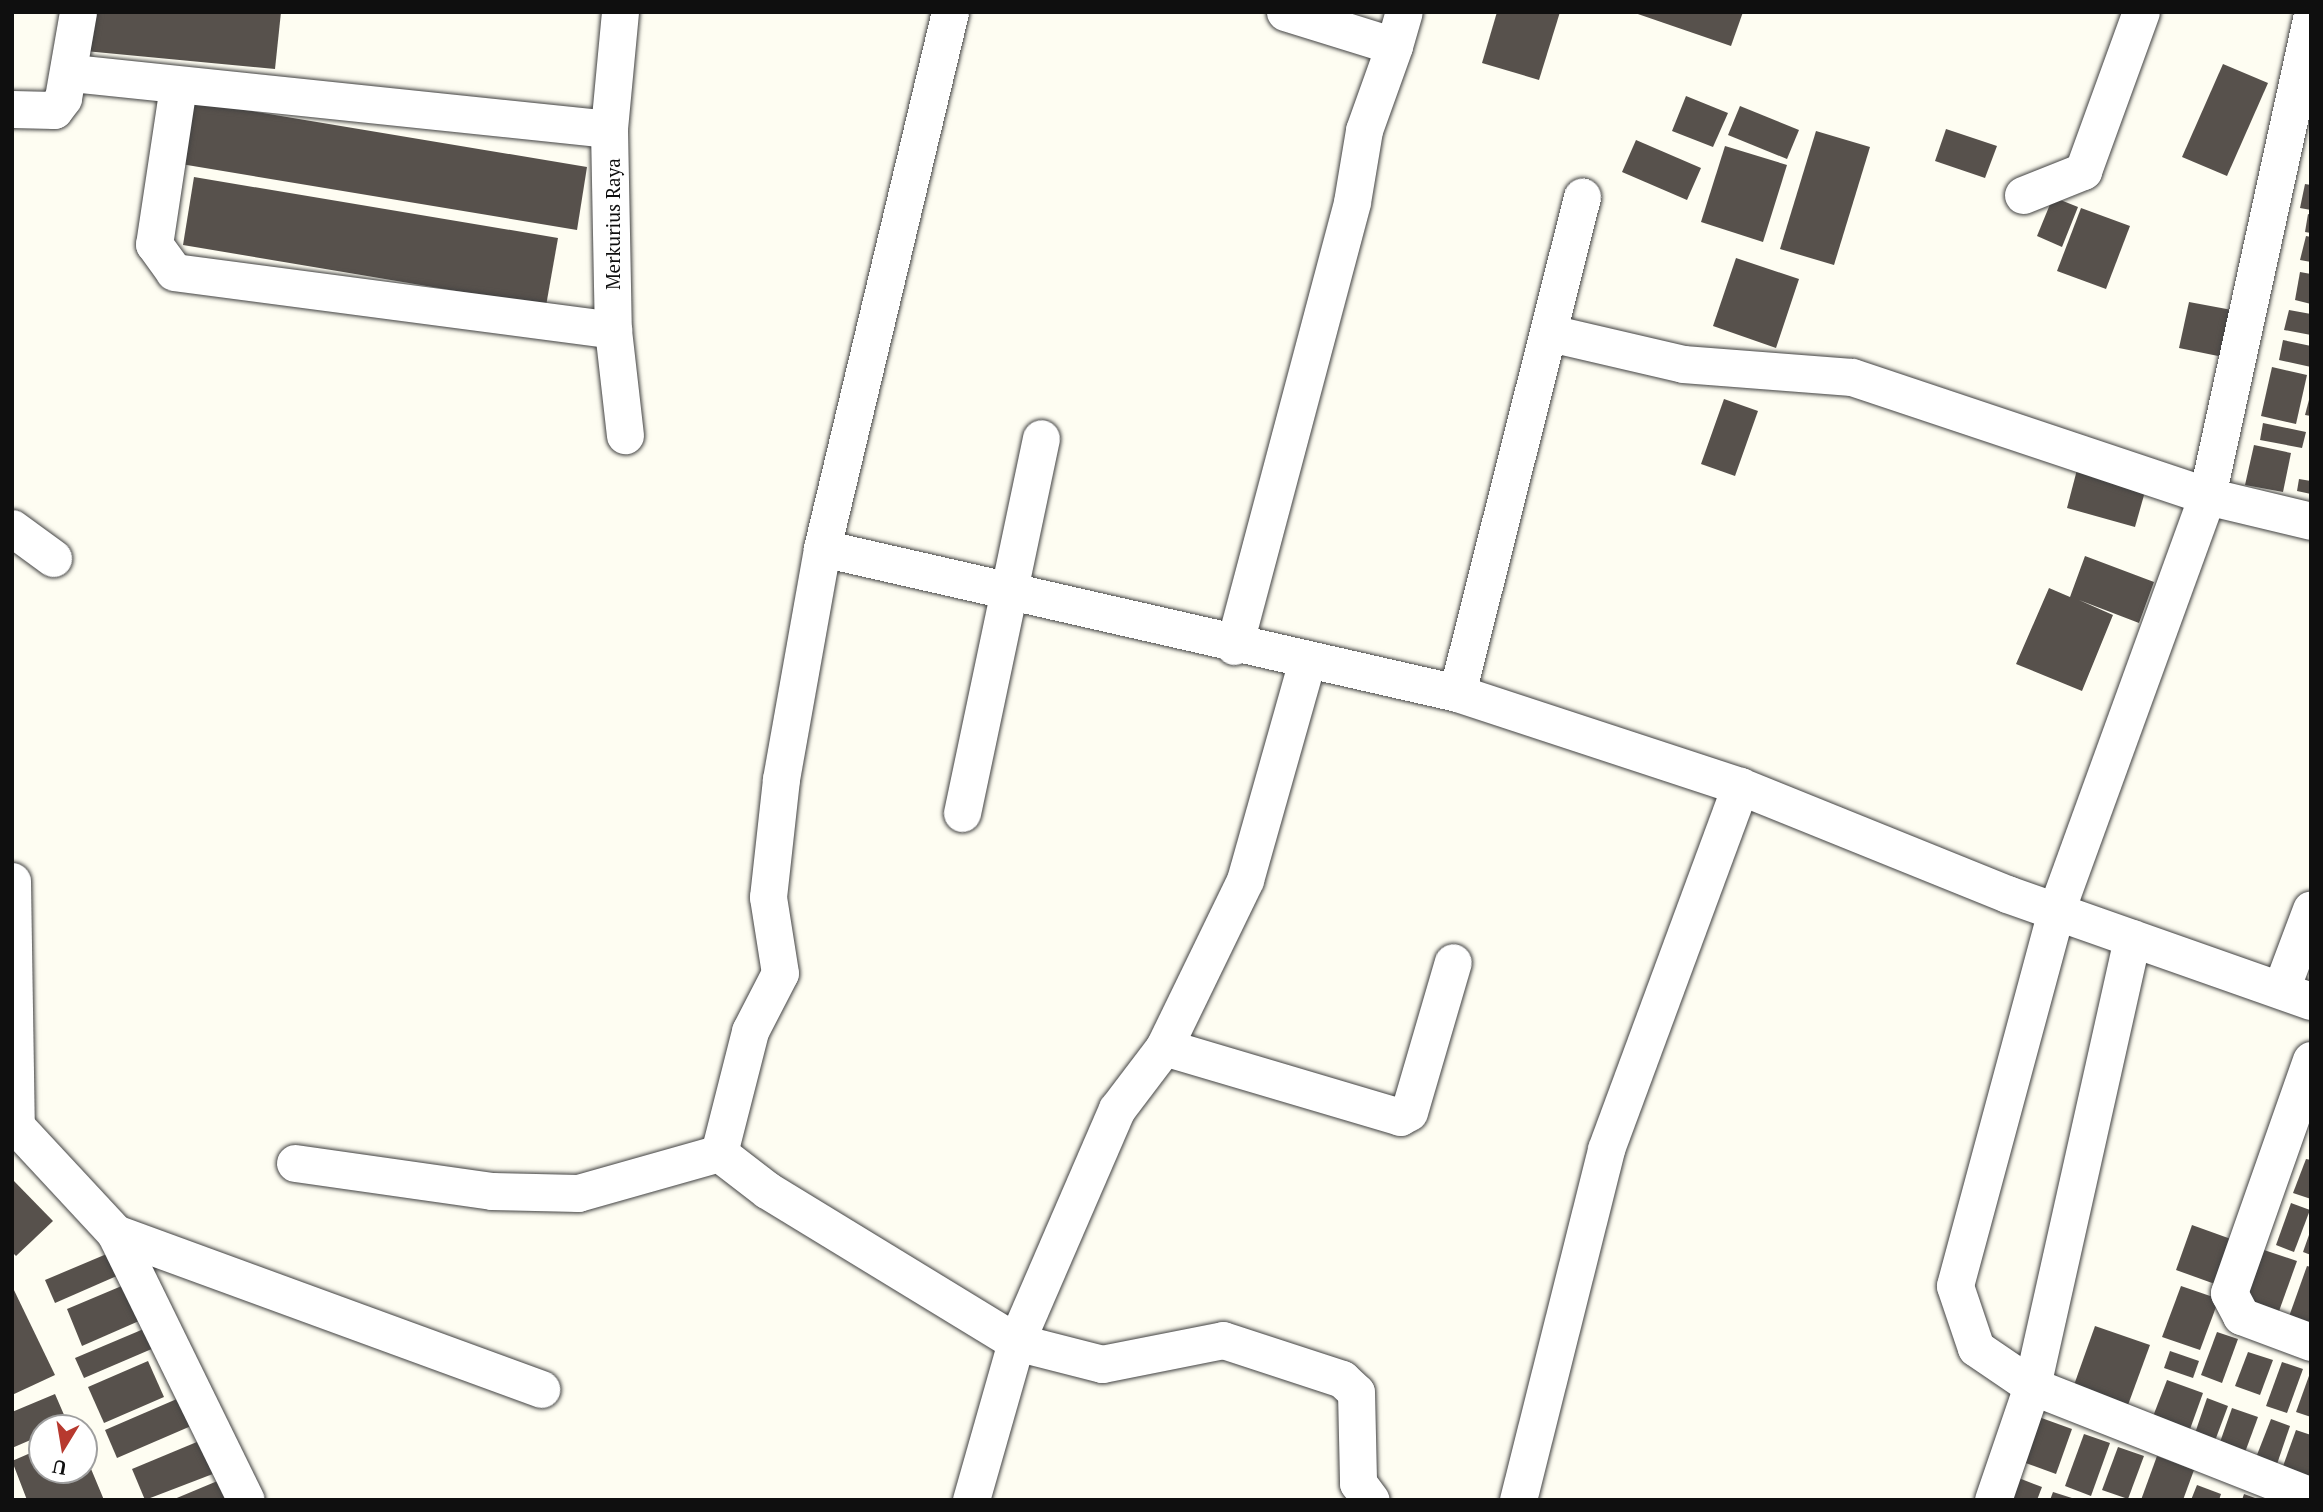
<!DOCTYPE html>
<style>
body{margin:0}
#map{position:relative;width:2323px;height:1512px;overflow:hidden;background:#fefdf2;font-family:"PT Serif",serif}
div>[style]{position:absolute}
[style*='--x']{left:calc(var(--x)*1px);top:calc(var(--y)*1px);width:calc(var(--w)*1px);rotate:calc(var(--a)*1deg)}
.building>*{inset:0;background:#57514c}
.roads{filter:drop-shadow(0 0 2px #424242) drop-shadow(0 0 2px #424242)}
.minor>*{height:37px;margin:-18.5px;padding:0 18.5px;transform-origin:18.5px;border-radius:18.5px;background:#fff}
span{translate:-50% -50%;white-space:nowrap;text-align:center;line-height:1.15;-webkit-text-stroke:7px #fff;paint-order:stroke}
.street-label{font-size:19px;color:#0f0f0f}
.frame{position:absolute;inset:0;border:14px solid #0f0f0f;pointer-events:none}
.north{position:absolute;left:28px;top:1414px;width:70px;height:70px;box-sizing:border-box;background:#fff;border:2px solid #9f9f9f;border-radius:50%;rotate:191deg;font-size:19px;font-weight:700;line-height:28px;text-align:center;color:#0f0f0f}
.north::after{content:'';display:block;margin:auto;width:24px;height:32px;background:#b7392f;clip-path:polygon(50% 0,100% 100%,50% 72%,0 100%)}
</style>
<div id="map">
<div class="building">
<div style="clip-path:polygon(89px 12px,281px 12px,275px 69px,85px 51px)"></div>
<div style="clip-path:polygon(1497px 12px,1560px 12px,1539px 80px,1482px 63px)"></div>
<div style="clip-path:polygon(1632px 12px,1743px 12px,1731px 46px)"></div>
<div style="clip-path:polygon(2223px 64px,2268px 83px,2227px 176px,2182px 157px)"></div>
<div style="clip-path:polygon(1686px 96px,1728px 113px,1713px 147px,1672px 131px)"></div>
<div style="clip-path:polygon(191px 101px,587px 167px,577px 230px,181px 164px)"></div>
<div style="clip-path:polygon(1740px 106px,1799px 130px,1787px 159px,1728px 135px)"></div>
<div style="clip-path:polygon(1946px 129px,1997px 146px,1985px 178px,1935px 161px)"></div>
<div style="clip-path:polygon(1816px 131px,1870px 147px,1834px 265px,1780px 249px)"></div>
<div style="clip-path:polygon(1636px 140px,1701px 168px,1687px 200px,1622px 172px)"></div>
<div style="clip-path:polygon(1725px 146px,1787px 165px,1763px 242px,1701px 222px)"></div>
<div style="clip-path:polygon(194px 177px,558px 238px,546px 306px,183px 245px)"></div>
<div style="clip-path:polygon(2305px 184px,2311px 185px,2311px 210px,2300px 208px)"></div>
<div style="clip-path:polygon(2053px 197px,2078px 207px,2062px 247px,2037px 236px)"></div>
<div style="clip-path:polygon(2081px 208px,2130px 226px,2106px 289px,2057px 271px)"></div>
<div style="clip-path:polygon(2308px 214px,2311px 215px,2311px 233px,2305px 232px)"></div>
<div style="clip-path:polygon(2306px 236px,2311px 237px,2311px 262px,2300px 260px)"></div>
<div style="clip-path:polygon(1736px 258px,1799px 279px,1776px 348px,1713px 326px)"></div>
<div style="clip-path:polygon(2300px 272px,2311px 274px,2311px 304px,2295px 300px)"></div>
<div style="clip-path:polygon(2189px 302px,2232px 310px,2223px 357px,2179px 348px)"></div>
<div style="clip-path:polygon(2289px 310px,2311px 314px,2311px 335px,2284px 330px)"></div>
<div style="clip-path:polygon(2283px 340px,2311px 346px,2311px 367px,2279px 360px)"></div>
<div style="clip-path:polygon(2272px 367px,2307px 375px,2296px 424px,2261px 416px)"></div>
<div style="clip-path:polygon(2310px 396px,2311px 396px,2311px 416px,2305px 415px)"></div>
<div style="clip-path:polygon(1724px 399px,1758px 411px,1735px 476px,1701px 464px)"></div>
<div style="clip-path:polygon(2263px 423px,2306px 432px,2302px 448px,2260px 440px)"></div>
<div style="clip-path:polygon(2254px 445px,2291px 453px,2283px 492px,2245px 485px)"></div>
<div style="clip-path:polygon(2079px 462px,2148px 481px,2135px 527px,2067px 508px)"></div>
<div style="clip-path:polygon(2299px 479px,2311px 481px,2311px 494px,2297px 491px)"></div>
<div style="clip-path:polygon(2085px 556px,2154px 582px,2139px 623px,2079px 600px,2113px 615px,2082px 691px,2016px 664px,2049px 588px,2070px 597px)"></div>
<div style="clip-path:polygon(2306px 1159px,2311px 1160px,2311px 1199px,2293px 1193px)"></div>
<div style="clip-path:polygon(12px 1179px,53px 1221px,16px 1256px,12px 1252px)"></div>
<div style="clip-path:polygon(2291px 1203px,2310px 1210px,2294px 1252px,2276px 1245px)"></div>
<div style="clip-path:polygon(2192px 1225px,2242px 1243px,2226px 1288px,2176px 1270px)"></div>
<div style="clip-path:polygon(2310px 1232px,2311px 1232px,2311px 1255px,2303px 1252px)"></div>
<div style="clip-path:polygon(2264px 1250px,2297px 1261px,2278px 1314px,2245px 1302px)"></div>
<div style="clip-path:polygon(109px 1253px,119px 1275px,55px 1303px,45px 1280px)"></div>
<div style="clip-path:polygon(2307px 1266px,2311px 1267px,2311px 1334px,2286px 1325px)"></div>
<div style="clip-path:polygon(124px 1285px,139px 1321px,82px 1346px,67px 1309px)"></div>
<div style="clip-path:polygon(12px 1286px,55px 1375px,12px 1395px)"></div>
<div style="clip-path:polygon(2181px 1286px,2219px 1299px,2200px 1350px,2162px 1337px)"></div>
<div style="clip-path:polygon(2095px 1326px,2150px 1345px,2128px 1405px,2074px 1385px)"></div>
<div style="clip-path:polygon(146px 1328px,154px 1348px,84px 1378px,75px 1358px)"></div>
<div style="clip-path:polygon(2217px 1332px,2238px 1339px,2222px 1383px,2201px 1375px)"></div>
<div style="clip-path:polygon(2170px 1351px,2199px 1361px,2193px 1378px,2164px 1368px)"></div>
<div style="clip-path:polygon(2248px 1352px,2273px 1360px,2260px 1395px,2235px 1386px)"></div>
<div style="clip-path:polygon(148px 1361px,164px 1397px,104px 1423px,88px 1387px)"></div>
<div style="clip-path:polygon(2282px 1362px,2303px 1369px,2287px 1413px,2266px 1406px)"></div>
<div style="clip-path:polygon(2310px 1373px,2311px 1373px,2311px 1417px,2296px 1412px)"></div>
<div style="clip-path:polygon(2167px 1380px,2203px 1393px,2189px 1432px,2152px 1419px)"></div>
<div style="clip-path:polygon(55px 1394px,68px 1424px,42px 1428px,42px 1435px,12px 1448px,12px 1412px)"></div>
<div style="clip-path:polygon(186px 1395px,198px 1423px,117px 1458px,105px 1430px)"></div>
<div style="clip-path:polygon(2207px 1398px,2228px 1406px,2213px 1446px,2193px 1439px)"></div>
<div style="clip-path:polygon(2232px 1408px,2258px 1417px,2244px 1455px,2219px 1445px)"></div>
<div style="clip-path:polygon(2036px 1416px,2072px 1429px,2056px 1474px,2020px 1461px)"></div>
<div style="clip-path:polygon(2271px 1419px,2290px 1426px,2276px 1467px,2255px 1460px)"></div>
<div style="clip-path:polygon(2296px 1430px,2311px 1435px,2311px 1476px,2282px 1469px)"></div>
<div style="clip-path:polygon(2084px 1434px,2110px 1443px,2091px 1496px,2065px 1486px)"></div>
<div style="clip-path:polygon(204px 1439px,218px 1472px,145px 1500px,132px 1469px)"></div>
<div style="clip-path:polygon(2118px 1447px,2144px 1456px,2128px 1499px,2102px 1490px)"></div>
<div style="clip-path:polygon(42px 1448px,42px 1470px,84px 1470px,84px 1452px,104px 1500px,27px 1500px,12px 1461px)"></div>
<div style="clip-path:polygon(2157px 1456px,2194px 1470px,2183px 1500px,2141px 1500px)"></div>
<div style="clip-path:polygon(2011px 1475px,2042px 1487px,2037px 1500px,2002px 1500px)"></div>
<div style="clip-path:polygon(227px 1477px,237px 1500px,172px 1500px)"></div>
<div style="clip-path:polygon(2197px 1485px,2221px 1494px,2219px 1500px,2191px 1500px)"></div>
<div style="clip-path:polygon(2053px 1492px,2075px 1499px,2075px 1500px,2050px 1500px)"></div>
<div style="clip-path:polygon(2244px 1494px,2258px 1499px,2258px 1500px,2242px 1500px)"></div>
</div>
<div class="roads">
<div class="minor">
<div style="--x:620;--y:12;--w:118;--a:95.4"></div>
<div style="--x:609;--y:129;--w:201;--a:88.9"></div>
<div style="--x:613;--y:330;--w:106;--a:83.5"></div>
<div style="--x:1285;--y:12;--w:114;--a:17.3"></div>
<div style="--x:1394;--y:46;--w:35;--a:-74"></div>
<div style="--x:2311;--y:19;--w:488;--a:102.3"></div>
<div style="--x:2207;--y:496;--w:442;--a:110"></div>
<div style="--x:2056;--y:911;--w:388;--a:105.1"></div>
<div style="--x:1955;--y:1286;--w:65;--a:71.3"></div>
<div style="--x:1976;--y:1348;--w:68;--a:34.2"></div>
<div style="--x:2032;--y:1386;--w:300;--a:21.5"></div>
<div style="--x:72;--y:73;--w:540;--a:5.95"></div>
<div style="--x:178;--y:86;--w:160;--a:98.6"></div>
<div style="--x:154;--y:244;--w:34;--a:54"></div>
<div style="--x:174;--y:272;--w:443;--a:7.5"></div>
<div style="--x:12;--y:109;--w:42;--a:1.4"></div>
<div style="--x:54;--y:110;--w:15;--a:-53"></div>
<div style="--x:63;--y:98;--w:87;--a:-80.1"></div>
<div style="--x:2023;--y:195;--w:65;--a:-21.8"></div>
<div style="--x:2083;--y:171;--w:169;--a:-70"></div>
<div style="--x:1550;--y:333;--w:137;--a:13.1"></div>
<div style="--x:1683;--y:364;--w:169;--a:4.4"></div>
<div style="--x:1852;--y:377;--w:374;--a:18.5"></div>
<div style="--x:2207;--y:496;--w:107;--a:13.5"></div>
<div style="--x:12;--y:528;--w:51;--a:36.2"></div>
<div style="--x:822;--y:548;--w:651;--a:12.86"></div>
<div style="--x:1457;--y:693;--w:298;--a:18.2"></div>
<div style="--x:1740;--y:786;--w:288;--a:22"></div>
<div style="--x:2007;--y:894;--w:322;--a:19.4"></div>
<div style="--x:1234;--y:646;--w:459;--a:-75.1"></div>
<div style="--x:1352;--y:202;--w:73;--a:-80.5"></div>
<div style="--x:1364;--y:130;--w:89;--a:-70.3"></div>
<div style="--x:1457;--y:693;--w:512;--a:-75.86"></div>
<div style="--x:962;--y:813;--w:383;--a:-78.1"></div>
<div style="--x:12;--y:881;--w:246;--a:89.1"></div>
<div style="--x:2281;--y:989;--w:85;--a:-69.4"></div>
<div style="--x:1164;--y:1047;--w:246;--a:16.5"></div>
<div style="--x:1400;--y:1117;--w:10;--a:-29"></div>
<div style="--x:1409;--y:1112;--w:156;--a:-73.7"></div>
<div style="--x:2311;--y:1060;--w:247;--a:109.4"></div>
<div style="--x:2229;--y:1293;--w:26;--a:62"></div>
<div style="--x:2241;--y:1316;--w:75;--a:20.4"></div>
<div style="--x:12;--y:1122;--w:151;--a:47.1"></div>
<div style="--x:115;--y:1233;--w:297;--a:63.9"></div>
<div style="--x:719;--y:1153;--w:126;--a:-75.7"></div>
<div style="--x:750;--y:1031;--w:65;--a:-62.7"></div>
<div style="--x:780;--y:973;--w:77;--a:-99"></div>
<div style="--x:768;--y:897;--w:119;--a:-83.7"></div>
<div style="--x:781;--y:779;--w:235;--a:-79.9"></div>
<div style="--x:822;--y:548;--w:551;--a:-76.57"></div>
<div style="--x:719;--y:1153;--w:61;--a:37.6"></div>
<div style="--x:767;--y:1190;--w:292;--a:31.4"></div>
<div style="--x:1016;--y:1342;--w:89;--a:14.3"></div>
<div style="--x:1102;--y:1364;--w:123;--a:-11.2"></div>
<div style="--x:1223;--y:1340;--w:125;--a:18.1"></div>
<div style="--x:1342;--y:1379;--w:19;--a:43"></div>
<div style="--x:1356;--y:1392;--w:91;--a:88.7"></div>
<div style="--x:1358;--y:1483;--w:21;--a:53"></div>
<div style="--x:295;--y:1163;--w:199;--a:8.1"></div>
<div style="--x:492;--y:1191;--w:86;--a:1.3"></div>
<div style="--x:578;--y:1193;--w:147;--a:-15.8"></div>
<div style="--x:115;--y:1233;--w:454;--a:20.1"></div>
<div style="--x:971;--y:1500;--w:164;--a:-74.1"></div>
<div style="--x:1016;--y:1342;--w:254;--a:-66.6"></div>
<div style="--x:1117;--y:1109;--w:78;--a:-52.8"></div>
<div style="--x:1164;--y:1047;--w:186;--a:-64.1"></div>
<div style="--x:1245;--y:880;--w:228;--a:-74.2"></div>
<div style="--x:1518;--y:1500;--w:362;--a:-75.9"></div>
<div style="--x:1606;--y:1149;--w:387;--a:-69.7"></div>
<div style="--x:1993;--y:1500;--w:120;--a:-71.1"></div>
<div style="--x:2032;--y:1386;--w:459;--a:-77.4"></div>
</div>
</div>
<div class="street-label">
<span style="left:613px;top:224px;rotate:-90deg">Merkurius Raya</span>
</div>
<div class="frame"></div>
<div class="north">U</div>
</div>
